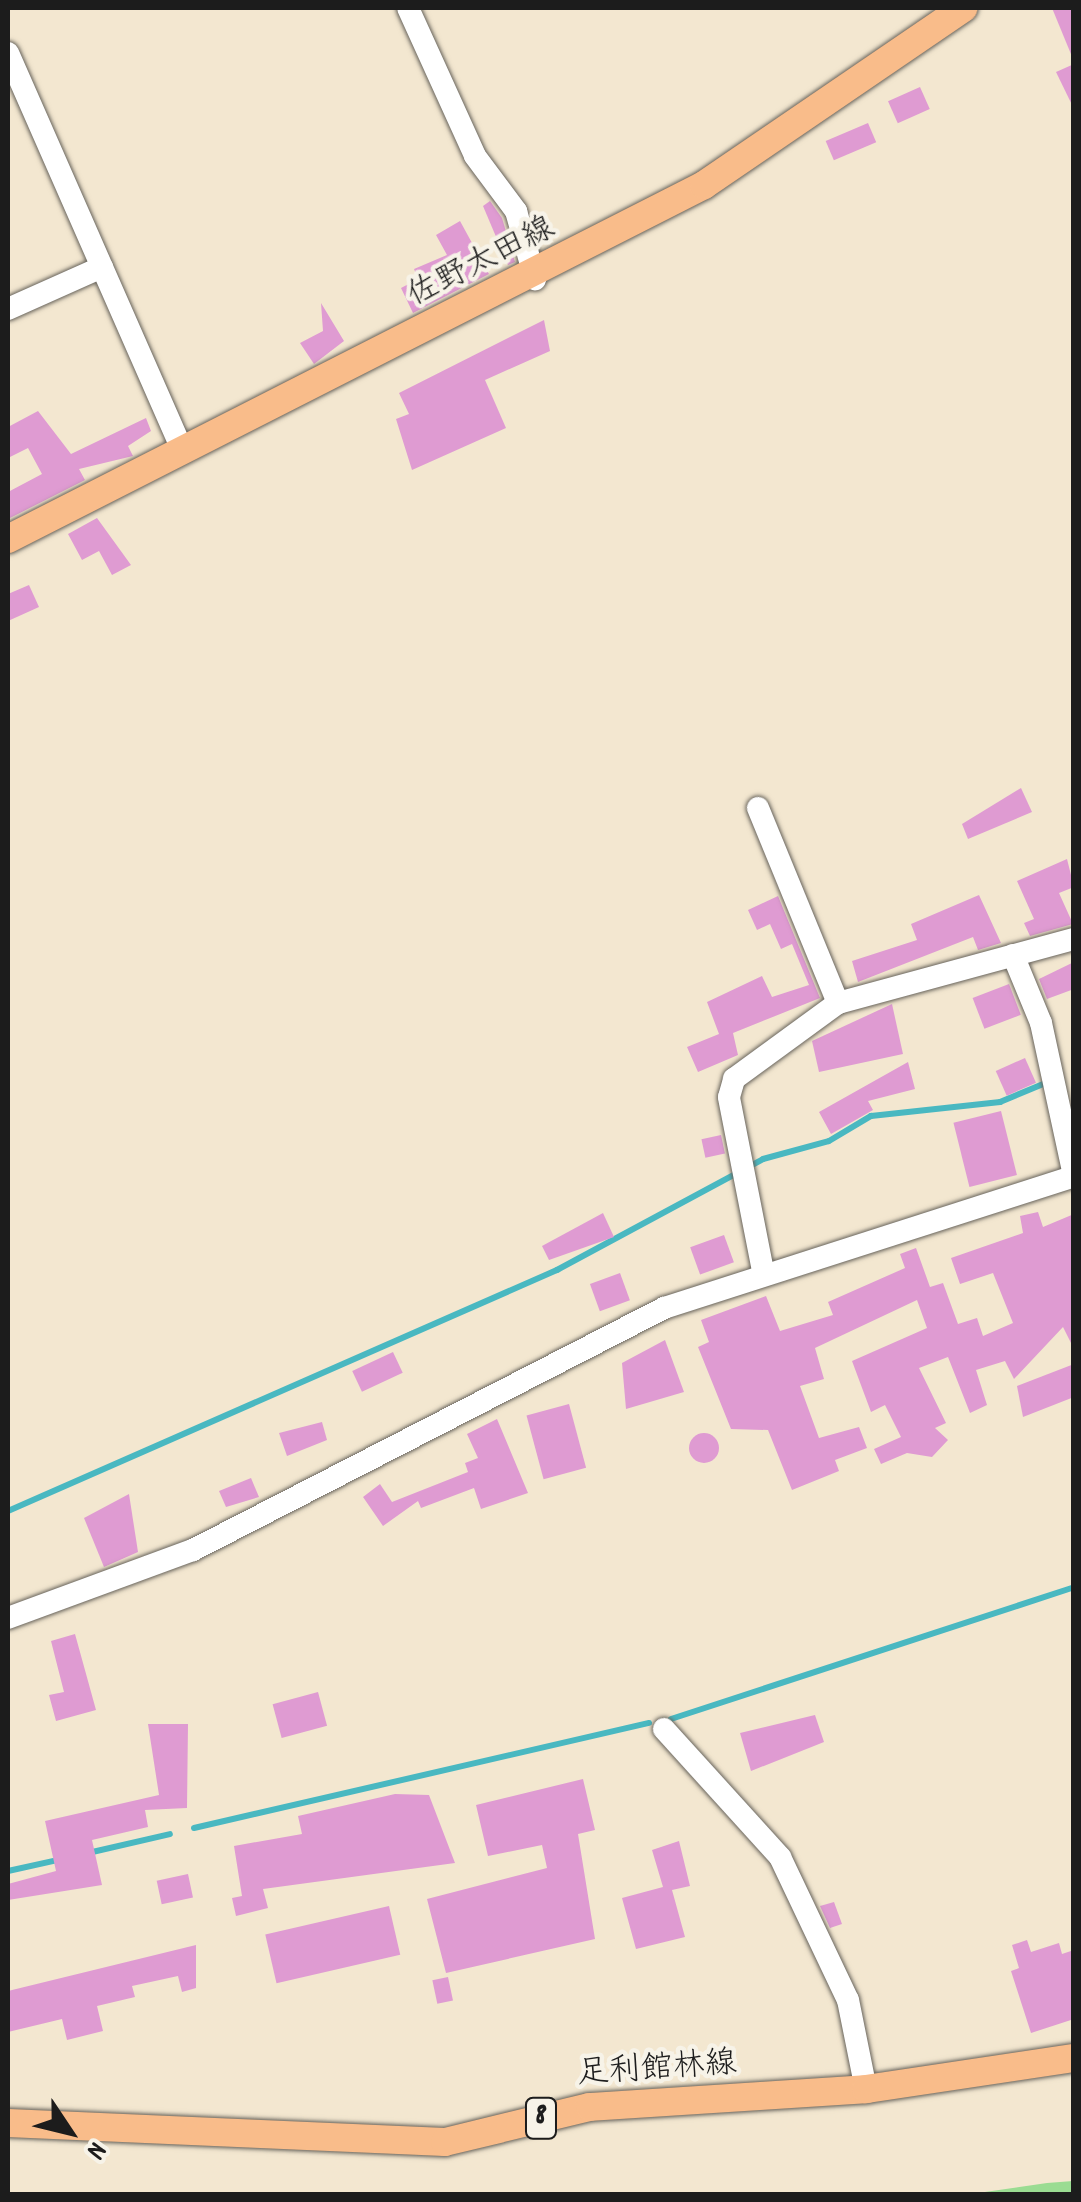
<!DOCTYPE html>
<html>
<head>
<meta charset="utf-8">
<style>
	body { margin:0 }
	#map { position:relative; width:1081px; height:2202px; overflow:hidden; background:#f3e7d0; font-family:Dekko,"Klee One",sans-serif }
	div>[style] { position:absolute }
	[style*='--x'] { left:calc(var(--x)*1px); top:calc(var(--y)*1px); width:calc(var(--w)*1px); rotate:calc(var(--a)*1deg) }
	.green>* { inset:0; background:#9adc92 }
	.stream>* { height:6px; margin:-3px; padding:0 3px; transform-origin:3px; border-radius:3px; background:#49b8c1 }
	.building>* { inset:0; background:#df9bd2; transform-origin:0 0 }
	.round { border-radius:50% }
	.roads { filter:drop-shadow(0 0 2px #67635b) drop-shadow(0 0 2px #67635b) }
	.minor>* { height:22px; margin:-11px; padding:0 11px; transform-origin:11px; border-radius:11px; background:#fff }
	.major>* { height:28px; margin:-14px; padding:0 14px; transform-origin:14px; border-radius:14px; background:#f9bc8a }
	span { translate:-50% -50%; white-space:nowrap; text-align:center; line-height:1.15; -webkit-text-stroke:9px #f7f3e8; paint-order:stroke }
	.shield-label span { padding:2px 8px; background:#f7f3e8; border:2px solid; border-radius:8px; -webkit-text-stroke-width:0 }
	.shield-label { font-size:30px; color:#1c1c1c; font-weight:700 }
	.street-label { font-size:32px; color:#1c1c1c }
	.frame { position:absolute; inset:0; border:10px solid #1c1c1c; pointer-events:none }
	.north { position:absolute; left:20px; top:2082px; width:100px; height:100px; -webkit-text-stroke:8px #f7f3e8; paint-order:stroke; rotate:125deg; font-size:28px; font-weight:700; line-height:40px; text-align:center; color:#1c1c1c }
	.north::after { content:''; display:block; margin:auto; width:35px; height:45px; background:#1c1c1c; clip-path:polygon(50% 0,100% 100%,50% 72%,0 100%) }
</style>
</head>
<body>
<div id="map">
	<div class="green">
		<i style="clip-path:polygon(1073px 2181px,1073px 2194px,971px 2194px,1047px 2183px)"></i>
	</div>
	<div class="stream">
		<i style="--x:8;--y:1511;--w:600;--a:-23.7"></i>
		<i style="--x:557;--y:1270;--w:234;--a:-28.3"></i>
		<i style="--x:763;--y:1159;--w:68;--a:-15.3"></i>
		<i style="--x:829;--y:1141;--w:49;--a:-30.8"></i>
		<i style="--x:871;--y:1116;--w:130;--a:-6.2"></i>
		<i style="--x:1000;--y:1102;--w:52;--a:-22.6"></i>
		<i style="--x:671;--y:1719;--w:424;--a:-18.1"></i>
		<i style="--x:194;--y:1828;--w:467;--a:-13"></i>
		<i style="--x:88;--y:1853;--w:84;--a:-13"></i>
		<i style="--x:8;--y:1871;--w:55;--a:-12.5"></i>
	</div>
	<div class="building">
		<i style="clip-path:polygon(1052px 8px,1074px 8px,1073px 59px)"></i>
		<i style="clip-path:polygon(1074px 64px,1074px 109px,1056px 72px)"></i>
		<i style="left:920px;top:87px;width:24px;height:35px;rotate:66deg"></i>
		<i style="left:868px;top:123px;width:21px;height:46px;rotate:67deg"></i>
		<i style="clip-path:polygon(490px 201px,502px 218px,515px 262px,508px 265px,483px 206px)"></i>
		<i style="clip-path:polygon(460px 221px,489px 274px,413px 313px,401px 288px,418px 279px,414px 269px,447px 255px,436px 235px)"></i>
		<i style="clip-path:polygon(321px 303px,344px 341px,314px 364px,300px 343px,323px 331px)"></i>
		<i style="clip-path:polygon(544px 320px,550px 351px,485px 380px,506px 428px,412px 470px,396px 419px,409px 414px,399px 393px)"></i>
		<i style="clip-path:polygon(38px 411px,71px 454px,146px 418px,151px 431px,128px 446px,133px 456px,79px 469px,85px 480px,8px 519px,8px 492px,42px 474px,28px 448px,8px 458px,8px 427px)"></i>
		<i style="clip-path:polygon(97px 518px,131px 565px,112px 575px,99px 551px,82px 560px,68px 534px)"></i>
		<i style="clip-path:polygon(29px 585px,39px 607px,8px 621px,8px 594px)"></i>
		<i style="clip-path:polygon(1021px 788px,1032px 812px,968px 839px,962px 824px)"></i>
		<i style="clip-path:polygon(1067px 859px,1074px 887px,1059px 893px,1073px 924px,1030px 936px,1024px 923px,1034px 919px,1017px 881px)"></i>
		<i style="clip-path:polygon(979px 895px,1001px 943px,978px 950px,973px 937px,858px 982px,852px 961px,917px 940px,911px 924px)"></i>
		<i style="clip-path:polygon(778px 896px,820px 998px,733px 1033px,738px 1055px,698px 1072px,687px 1047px,719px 1034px,707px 1002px,762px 976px,772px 997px,809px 985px,792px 944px,781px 949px,770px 924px,757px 930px,748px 910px)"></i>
		<i style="clip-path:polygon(1074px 962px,1074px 989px,1047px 999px,1039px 979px)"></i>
		<i style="left:1009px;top:984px;width:33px;height:39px;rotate:69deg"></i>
		<i style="clip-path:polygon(892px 1004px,903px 1054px,819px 1072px,812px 1041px)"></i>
		<i style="left:1025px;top:1058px;width:27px;height:32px;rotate:66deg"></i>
		<i style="clip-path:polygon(908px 1062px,915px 1089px,868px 1101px,873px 1110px,831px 1134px,819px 1112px)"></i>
		<i style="left:1001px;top:1111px;width:66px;height:49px;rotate:76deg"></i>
		<i style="left:721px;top:1135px;width:19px;height:20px;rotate:78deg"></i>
		<i style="clip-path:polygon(1038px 1212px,1043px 1227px,1074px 1214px,1074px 1349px,1063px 1327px,1014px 1379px,1005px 1361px,976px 1370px,987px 1405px,970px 1413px,948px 1357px,919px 1368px,946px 1423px,935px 1428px,948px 1440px,932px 1457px,907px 1453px,881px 1464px,874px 1449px,901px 1437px,885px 1405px,871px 1412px,852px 1361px,927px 1328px,917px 1300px,815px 1348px,824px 1379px,800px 1386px,819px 1438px,859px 1427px,867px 1448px,835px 1460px,839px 1471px,792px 1490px,768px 1430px,731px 1429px,698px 1347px,709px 1342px,701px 1320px,766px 1296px,780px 1331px,833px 1315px,828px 1302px,905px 1268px,900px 1254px,916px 1248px,930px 1287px,943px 1283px,958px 1324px,977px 1318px,983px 1336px,1013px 1323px,993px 1273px,960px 1284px,951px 1258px,1023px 1233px,1020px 1216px)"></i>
		<i style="clip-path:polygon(603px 1213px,614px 1237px,549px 1260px,542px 1246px)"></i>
		<i style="left:724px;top:1235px;width:29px;height:36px;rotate:70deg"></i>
		<i style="left:620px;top:1273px;width:29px;height:32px;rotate:70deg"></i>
		<i style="clip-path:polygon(665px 1340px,684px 1392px,626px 1409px,622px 1363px)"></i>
		<i style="left:393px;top:1352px;width:23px;height:45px;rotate:65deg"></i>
		<i style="clip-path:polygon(1074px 1364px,1074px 1397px,1023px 1417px,1017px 1386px)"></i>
		<i style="left:569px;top:1404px;width:66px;height:44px;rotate:75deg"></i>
		<i style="clip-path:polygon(497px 1419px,528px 1493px,481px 1509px,474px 1488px,421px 1508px,418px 1501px,383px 1526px,363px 1497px,380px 1484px,392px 1502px,468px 1472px,465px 1463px,478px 1458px,467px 1434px)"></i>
		<i style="clip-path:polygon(322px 1422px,327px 1440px,287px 1456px,279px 1433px)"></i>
		<i class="round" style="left:689px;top:1433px;width:30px;height:30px"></i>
		<i style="clip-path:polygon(251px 1478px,259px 1497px,226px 1507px,219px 1491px)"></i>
		<i style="clip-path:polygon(129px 1494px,138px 1552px,104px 1567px,84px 1518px)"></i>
		<i style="clip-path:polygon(75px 1634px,96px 1710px,56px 1721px,49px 1695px,64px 1692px,51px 1641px)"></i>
		<i style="left:318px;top:1692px;width:35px;height:47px;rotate:75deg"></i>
		<i style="clip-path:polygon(815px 1715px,824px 1742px,751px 1771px,740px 1733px)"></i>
		<i style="clip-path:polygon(148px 1724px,188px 1724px,187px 1808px,145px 1810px,148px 1827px,92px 1840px,102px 1885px,8px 1900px,8px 1884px,56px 1871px,45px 1821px,159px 1795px)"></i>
		<i style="clip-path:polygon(583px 1779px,595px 1830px,578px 1834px,595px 1939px,446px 1973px,427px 1899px,547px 1868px,542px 1845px,488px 1856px,476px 1805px)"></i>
		<i style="clip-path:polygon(395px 1794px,429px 1795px,455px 1863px,263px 1889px,268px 1908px,236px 1916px,232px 1898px,242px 1896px,234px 1846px,302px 1834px,298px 1816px)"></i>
		<i style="clip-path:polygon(679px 1841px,690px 1886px,672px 1890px,685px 1937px,636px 1949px,622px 1898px,663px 1887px,652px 1850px)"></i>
		<i style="left:188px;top:1874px;width:24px;height:32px;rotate:78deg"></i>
		<i style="clip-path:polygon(834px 1902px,842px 1924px,830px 1928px,820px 1906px)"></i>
		<i style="left:389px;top:1906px;width:50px;height:127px;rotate:77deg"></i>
		<i style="clip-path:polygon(1027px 1940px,1031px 1952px,1059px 1943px,1062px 1954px,1074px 1950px,1074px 2019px,1031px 2033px,1011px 1971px,1019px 1968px,1012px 1945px)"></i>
		<i style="clip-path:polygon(196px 1945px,196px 1988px,182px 1992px,178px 1976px,132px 1986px,135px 1997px,97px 2006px,103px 2031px,67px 2040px,62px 2019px,8px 2032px,8px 1991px)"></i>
		<i style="left:448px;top:1977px;width:24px;height:16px;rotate:78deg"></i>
	</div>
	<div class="roads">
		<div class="minor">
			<i style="--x:408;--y:8;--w:162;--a:65.6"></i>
			<i style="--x:475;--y:156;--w:69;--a:53.3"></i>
			<i style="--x:516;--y:211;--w:71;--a:74.4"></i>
			<i style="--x:8;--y:53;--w:436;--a:66.3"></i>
			<i style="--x:8;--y:309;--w:103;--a:-24.1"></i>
			<i style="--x:758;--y:808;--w:211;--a:67.7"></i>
			<i style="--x:1013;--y:955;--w:74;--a:67.6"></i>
			<i style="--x:1041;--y:1023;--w:157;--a:77.8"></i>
			<i style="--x:763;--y:1271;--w:177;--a:-101.1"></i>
			<i style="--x:729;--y:1097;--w:19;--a:-74"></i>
			<i style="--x:734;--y:1079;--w:129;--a:-36.2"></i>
			<i style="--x:838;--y:1003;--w:245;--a:-15.2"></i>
			<i style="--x:8;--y:1618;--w:197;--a:-20.2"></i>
			<i style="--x:193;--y:1550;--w:530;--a:-27.19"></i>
			<i style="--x:664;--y:1308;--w:431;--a:-17.8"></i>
			<i style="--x:664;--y:1729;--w:173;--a:47.8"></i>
			<i style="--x:780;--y:1857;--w:158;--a:64.6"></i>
			<i style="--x:848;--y:2000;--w:91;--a:78.6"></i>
		</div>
		<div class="major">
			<i style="--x:8;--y:539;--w:781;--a:-26.96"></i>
			<i style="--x:704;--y:185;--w:314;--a:-34.3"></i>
			<i style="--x:8;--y:2123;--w:437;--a:2.5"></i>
			<i style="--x:445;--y:2142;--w:149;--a:-13.6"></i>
			<i style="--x:590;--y:2107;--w:277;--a:-3.7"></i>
			<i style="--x:866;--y:2089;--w:210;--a:-8.5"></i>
		</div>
	</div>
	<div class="shield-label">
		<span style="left:541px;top:2118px">8</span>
	</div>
	<div class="street-label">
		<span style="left:482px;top:264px;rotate:-27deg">佐野太田線</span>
		<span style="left:657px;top:2071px;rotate:-4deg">足利館林線</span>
	</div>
	<div class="frame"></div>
	<div class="north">N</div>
</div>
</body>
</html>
